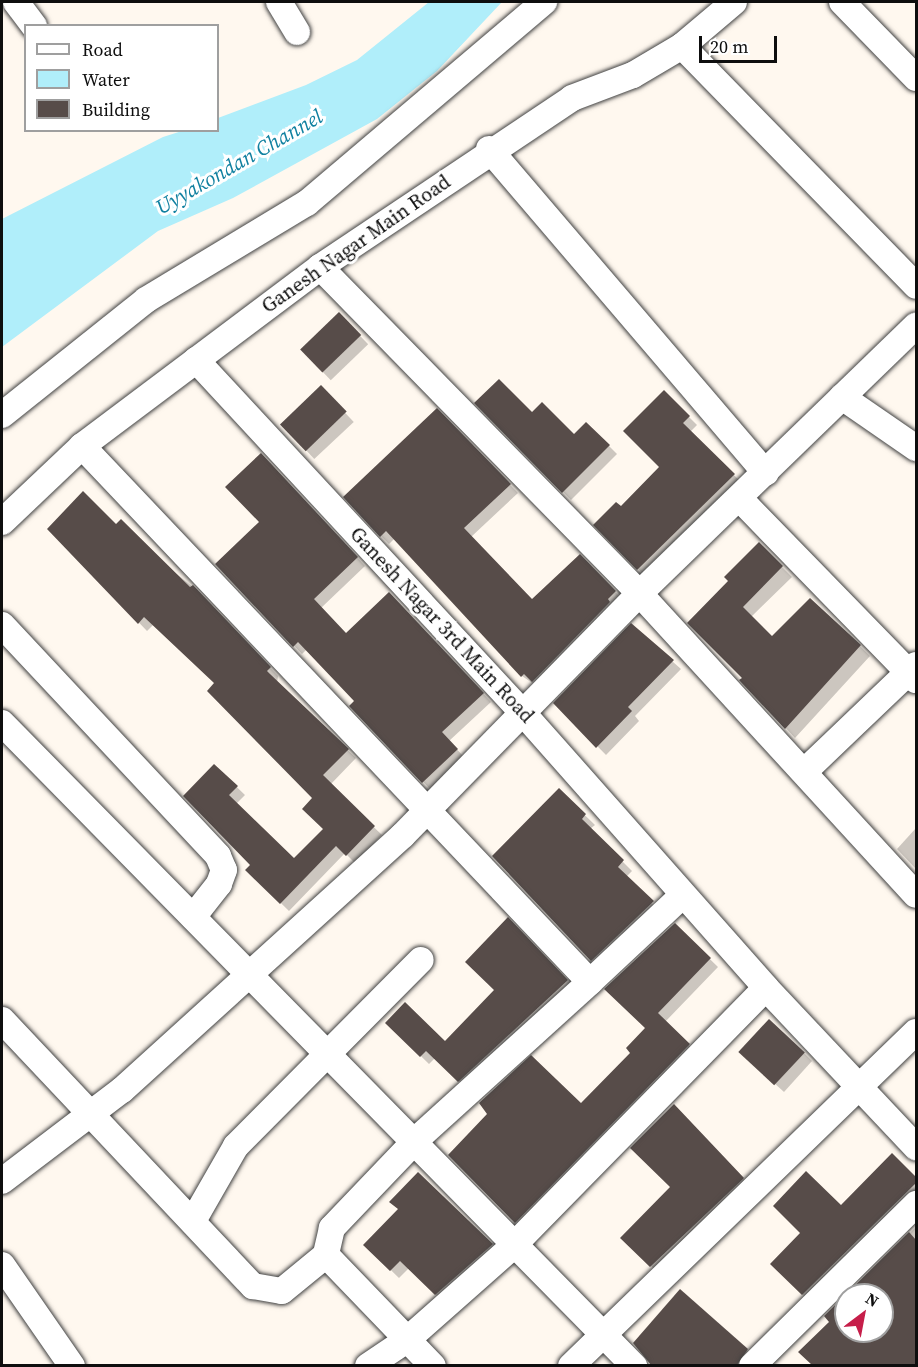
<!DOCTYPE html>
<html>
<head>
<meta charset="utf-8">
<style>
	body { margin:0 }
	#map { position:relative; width:918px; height:1367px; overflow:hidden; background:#fff8ef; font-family:"Source Serif 4",serif }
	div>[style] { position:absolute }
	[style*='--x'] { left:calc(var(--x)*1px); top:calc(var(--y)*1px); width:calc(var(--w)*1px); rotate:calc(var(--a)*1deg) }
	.water>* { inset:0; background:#b0eefa }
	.shadow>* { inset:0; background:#0003; transform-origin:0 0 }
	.building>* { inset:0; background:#574c49; transform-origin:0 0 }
	.roads { filter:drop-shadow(0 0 2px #414141) drop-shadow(0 0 2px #414141) }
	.street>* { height:26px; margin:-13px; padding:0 13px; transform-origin:13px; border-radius:13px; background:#fff }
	span { translate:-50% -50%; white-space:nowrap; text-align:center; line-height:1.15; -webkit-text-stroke:6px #fff; paint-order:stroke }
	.street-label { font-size:20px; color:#0e0e0e }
	.water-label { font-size:21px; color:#1080a0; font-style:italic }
	.frame { position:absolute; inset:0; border:3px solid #0e0e0e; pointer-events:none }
	.legend { position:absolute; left:24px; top:24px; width:195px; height:108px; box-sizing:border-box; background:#fff; border:2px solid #9f9f9f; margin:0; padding:8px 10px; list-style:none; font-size:18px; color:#0e0e0e }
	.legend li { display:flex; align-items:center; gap:12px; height:30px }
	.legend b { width:30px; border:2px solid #9f9f9f }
	.north { position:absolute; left:834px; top:1283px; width:60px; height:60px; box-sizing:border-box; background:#fff; border:2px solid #9f9f9f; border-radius:50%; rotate:32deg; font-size:16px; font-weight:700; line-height:24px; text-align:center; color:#0e0e0e }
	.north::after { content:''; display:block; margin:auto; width:21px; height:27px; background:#c61e4a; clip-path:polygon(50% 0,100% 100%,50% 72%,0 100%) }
	.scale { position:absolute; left:699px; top:36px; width:78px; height:27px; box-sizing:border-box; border:3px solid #0e0e0e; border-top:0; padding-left:8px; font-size:18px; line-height:21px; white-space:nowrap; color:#0e0e0e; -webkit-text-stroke:4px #fff; paint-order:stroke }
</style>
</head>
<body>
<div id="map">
	<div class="water">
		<i style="clip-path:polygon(429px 2px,502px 2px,437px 71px,377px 119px,233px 198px,158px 231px,2px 347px,2px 219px,163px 137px,182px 131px,218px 130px,218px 118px,306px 85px,357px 60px)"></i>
	</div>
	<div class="shadow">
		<i style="left:339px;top:314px;width:42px;height:52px;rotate:46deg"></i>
		<i style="left:321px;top:387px;width:48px;height:54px;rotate:47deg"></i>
		<i style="clip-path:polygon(664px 392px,697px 425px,690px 432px,742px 483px,646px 577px,596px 525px,621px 508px,662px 467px)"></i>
		<i style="clip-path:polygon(476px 403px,574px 436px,587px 424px,617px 454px,571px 500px)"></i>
		<i style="clip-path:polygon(437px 410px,518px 493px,471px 537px,532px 601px,580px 556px,623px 600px,541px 689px,522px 676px,395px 538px,389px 544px,381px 536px)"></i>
		<i style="clip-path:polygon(270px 463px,365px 566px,321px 608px,346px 635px,397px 602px,491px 702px,449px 741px,465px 758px,431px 790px,351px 706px,356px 701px,307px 649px,302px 654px,217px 564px,261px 522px)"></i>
		<i style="clip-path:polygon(116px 526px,193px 587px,278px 676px,277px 683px,356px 758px,330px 785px,382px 835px,355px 863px,345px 853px,289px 911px,247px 870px,252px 865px,215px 766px,245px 795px,236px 804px,294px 861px,325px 829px,314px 798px,216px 684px,153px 625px,147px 631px,49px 529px)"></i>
		<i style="clip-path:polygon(759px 544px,792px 577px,751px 617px,772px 638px,860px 646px,870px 656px,795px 738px,742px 680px,730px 581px)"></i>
		<i style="clip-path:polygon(631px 625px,681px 669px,635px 716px,639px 721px,606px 755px,555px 703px)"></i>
		<i style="clip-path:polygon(559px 790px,595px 825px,590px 829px,632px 871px,626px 877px,661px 913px,601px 969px,592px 960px)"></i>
		<i style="clip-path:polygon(916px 828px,916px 869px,897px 849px)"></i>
		<i style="clip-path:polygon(508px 919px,575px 989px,467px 1089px,435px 1058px,429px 1064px,387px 1023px,445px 1043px,496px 990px)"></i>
		<i style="clip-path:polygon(675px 925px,718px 967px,665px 1022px,697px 1053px,524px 1230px,450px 1155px,581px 1105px,632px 1053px,647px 1028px)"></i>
		<i style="clip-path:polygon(804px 1053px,812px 1061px,784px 1092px,749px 1060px)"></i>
		<i style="clip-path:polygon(674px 1106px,751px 1187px,659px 1274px,623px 1238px,672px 1187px)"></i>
		<i style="clip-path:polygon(892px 1156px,916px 1179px,916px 1200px,811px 1303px,772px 1264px,841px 1207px)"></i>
		<i style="clip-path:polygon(418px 1174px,500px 1253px,444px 1303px,409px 1268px,399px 1278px,365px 1245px,400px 1210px)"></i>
		<i style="clip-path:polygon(916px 1227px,916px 1366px,814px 1366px,800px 1352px,831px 1322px,846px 1296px,846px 1331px,882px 1331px,882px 1295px,847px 1295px)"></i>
		<i style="clip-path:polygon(635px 1343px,747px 1350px,755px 1359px,749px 1366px,654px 1366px)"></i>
	</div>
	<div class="building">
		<i style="left:339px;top:312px;width:32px;height:54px;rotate:46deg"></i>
		<i style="clip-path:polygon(499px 379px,532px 412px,542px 402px,574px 434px,586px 422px,610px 445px,562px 493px,474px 403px)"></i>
		<i style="left:321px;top:385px;width:37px;height:57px;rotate:46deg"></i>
		<i style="clip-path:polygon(664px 390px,690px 416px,683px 423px,735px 474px,637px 570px,593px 525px,616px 502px,621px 506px,659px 467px,623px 431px)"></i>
		<i style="clip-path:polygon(437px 408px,511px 484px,464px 528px,532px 599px,580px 554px,616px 591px,608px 599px,610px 602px,532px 682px,524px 674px,521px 677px,386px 531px,380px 537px,343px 497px)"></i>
		<i style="clip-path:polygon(261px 453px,358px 557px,314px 599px,346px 633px,389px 592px,484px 693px,442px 732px,458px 749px,422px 783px,349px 706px,354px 701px,298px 642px,293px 647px,215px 564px,259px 522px,225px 487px)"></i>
		<i style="clip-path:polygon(83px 491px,116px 524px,121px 519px,190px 587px,193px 585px,271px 667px,267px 671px,270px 674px,349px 749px,323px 775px,375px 826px,346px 856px,336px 846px,280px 904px,245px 870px,250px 865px,183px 796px,214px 764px,238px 786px,229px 795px,294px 858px,323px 829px,302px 809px,312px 798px,207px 691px,214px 683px,144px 617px,138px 624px,47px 529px)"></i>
		<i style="clip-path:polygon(759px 542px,783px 566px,743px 607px,772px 636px,810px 598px,861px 645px,785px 729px,739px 680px,742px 678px,687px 623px,728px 581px,724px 577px)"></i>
		<i style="clip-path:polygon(631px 623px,674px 660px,628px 707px,632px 711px,596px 748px,553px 703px)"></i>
		<i style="clip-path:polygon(559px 788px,586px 814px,582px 819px,624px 860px,618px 867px,654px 901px,591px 961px,492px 856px)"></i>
		<i style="clip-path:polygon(508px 917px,568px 980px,458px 1082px,426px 1051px,420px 1057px,385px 1023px,405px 1002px,445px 1041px,494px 990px,465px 962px)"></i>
		<i style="clip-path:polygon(675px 923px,711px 958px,658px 1013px,690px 1044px,515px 1223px,448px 1155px,487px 1114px,479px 1103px,531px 1055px,581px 1103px,630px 1053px,626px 1048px,645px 1028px,604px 989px)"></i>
		<i style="left:769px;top:1019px;width:49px;height:45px;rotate:43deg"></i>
		<i style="clip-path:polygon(674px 1104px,744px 1178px,650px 1267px,620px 1238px,670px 1187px,630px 1148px)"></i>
		<i style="clip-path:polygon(892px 1153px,916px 1177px,916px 1183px,802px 1295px,770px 1264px,800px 1233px,773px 1206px,806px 1171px,841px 1205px)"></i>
		<i style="clip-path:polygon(418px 1172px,493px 1244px,435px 1295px,400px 1261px,390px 1271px,363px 1245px,398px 1209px,389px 1202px)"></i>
		<i style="clip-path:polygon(evenodd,909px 1232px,916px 1240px,916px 1365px,812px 1365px,798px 1352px,829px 1322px,824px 1316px,909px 1232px,846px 1295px,882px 1295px,882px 1331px,846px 1331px,846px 1295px)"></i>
		<i style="clip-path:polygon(680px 1289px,748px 1349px,737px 1365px,651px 1365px,633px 1343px)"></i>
	</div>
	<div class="roads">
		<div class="street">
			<i style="--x:16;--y:2;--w:30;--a:53"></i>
			<i style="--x:279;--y:2;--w:35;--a:59"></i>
			<i style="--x:842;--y:2;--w:106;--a:45.8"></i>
			<i style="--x:682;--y:46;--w:335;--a:45.7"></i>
			<i style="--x:489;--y:149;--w:426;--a:49.5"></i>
			<i style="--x:320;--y:267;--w:458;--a:45.6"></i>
			<i style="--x:640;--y:594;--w:408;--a:47.5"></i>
			<i style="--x:196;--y:360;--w:481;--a:47.2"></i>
			<i style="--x:523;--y:713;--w:367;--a:48.5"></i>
			<i style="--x:766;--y:988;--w:219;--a:46.7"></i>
			<i style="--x:842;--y:397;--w:90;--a:34.6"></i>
			<i style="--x:2;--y:415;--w:184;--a:-38.6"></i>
			<i style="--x:146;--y:300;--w:188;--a:-31.1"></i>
			<i style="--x:307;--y:203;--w:311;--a:-40.3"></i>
			<i style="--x:82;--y:446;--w:738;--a:46.54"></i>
			<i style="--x:590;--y:982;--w:235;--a:137.8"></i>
			<i style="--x:416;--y:1140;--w:122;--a:133.7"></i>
			<i style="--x:332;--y:1228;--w:28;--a:103"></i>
			<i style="--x:326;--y:1255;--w:154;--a:46.1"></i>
			<i style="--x:739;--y:498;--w:254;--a:45.8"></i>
			<i style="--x:2;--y:522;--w:110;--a:-43.5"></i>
			<i style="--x:82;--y:446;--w:298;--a:-36.9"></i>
			<i style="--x:320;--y:267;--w:303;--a:-33.8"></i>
			<i style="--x:572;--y:98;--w:65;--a:-20.7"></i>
			<i style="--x:633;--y:75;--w:57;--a:-30.6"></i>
			<i style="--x:682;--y:46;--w:68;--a:-40.2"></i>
			<i style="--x:2;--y:625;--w:316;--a:46.9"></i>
			<i style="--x:218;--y:856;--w:15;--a:67"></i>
			<i style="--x:224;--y:870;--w:15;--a:110"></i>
			<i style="--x:219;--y:884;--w:42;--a:128.2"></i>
			<i style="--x:2;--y:723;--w:902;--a:45.49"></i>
			<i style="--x:806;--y:770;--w:152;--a:-43.7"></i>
			<i style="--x:590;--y:982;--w:127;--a:-43.1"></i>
			<i style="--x:2;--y:1020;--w:366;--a:46.7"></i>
			<i style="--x:253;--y:1286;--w:29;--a:10"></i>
			<i style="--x:282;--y:1291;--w:57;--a:-39.3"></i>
			<i style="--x:2;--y:1181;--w:151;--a:-37.2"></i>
			<i style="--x:122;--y:1090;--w:379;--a:-42.2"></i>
			<i style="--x:403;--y:835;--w:343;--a:-45.6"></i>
			<i style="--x:643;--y:590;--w:380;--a:-44.1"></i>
			<i style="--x:193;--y:1221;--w:86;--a:-60.2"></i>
			<i style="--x:236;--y:1146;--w:262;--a:-45.2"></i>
			<i style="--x:2;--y:1265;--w:123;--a:55.3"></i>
			<i style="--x:368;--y:1366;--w:48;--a:-34"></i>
			<i style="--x:408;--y:1339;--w:140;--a:-41.5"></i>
			<i style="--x:513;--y:1246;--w:361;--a:-45.6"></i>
			<i style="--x:571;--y:1366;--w:480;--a:-44.1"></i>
			<i style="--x:752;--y:1366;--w:231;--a:-44.6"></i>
		</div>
	</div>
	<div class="street-label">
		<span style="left:356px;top:244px;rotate:-35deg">Ganesh Nagar Main Road</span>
		<span style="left:442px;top:625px;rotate:47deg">Ganesh Nagar 3rd Main Road</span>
	</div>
	<div class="water-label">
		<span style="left:239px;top:162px;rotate:-30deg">Uyyakondan Channel</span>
	</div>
	<div class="frame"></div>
	<ul class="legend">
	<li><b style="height:8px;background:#fff"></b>Road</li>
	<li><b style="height:16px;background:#b0eefa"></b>Water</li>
	<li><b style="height:16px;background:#574c49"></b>Building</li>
	</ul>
	<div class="north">N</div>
	<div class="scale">20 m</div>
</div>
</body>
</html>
